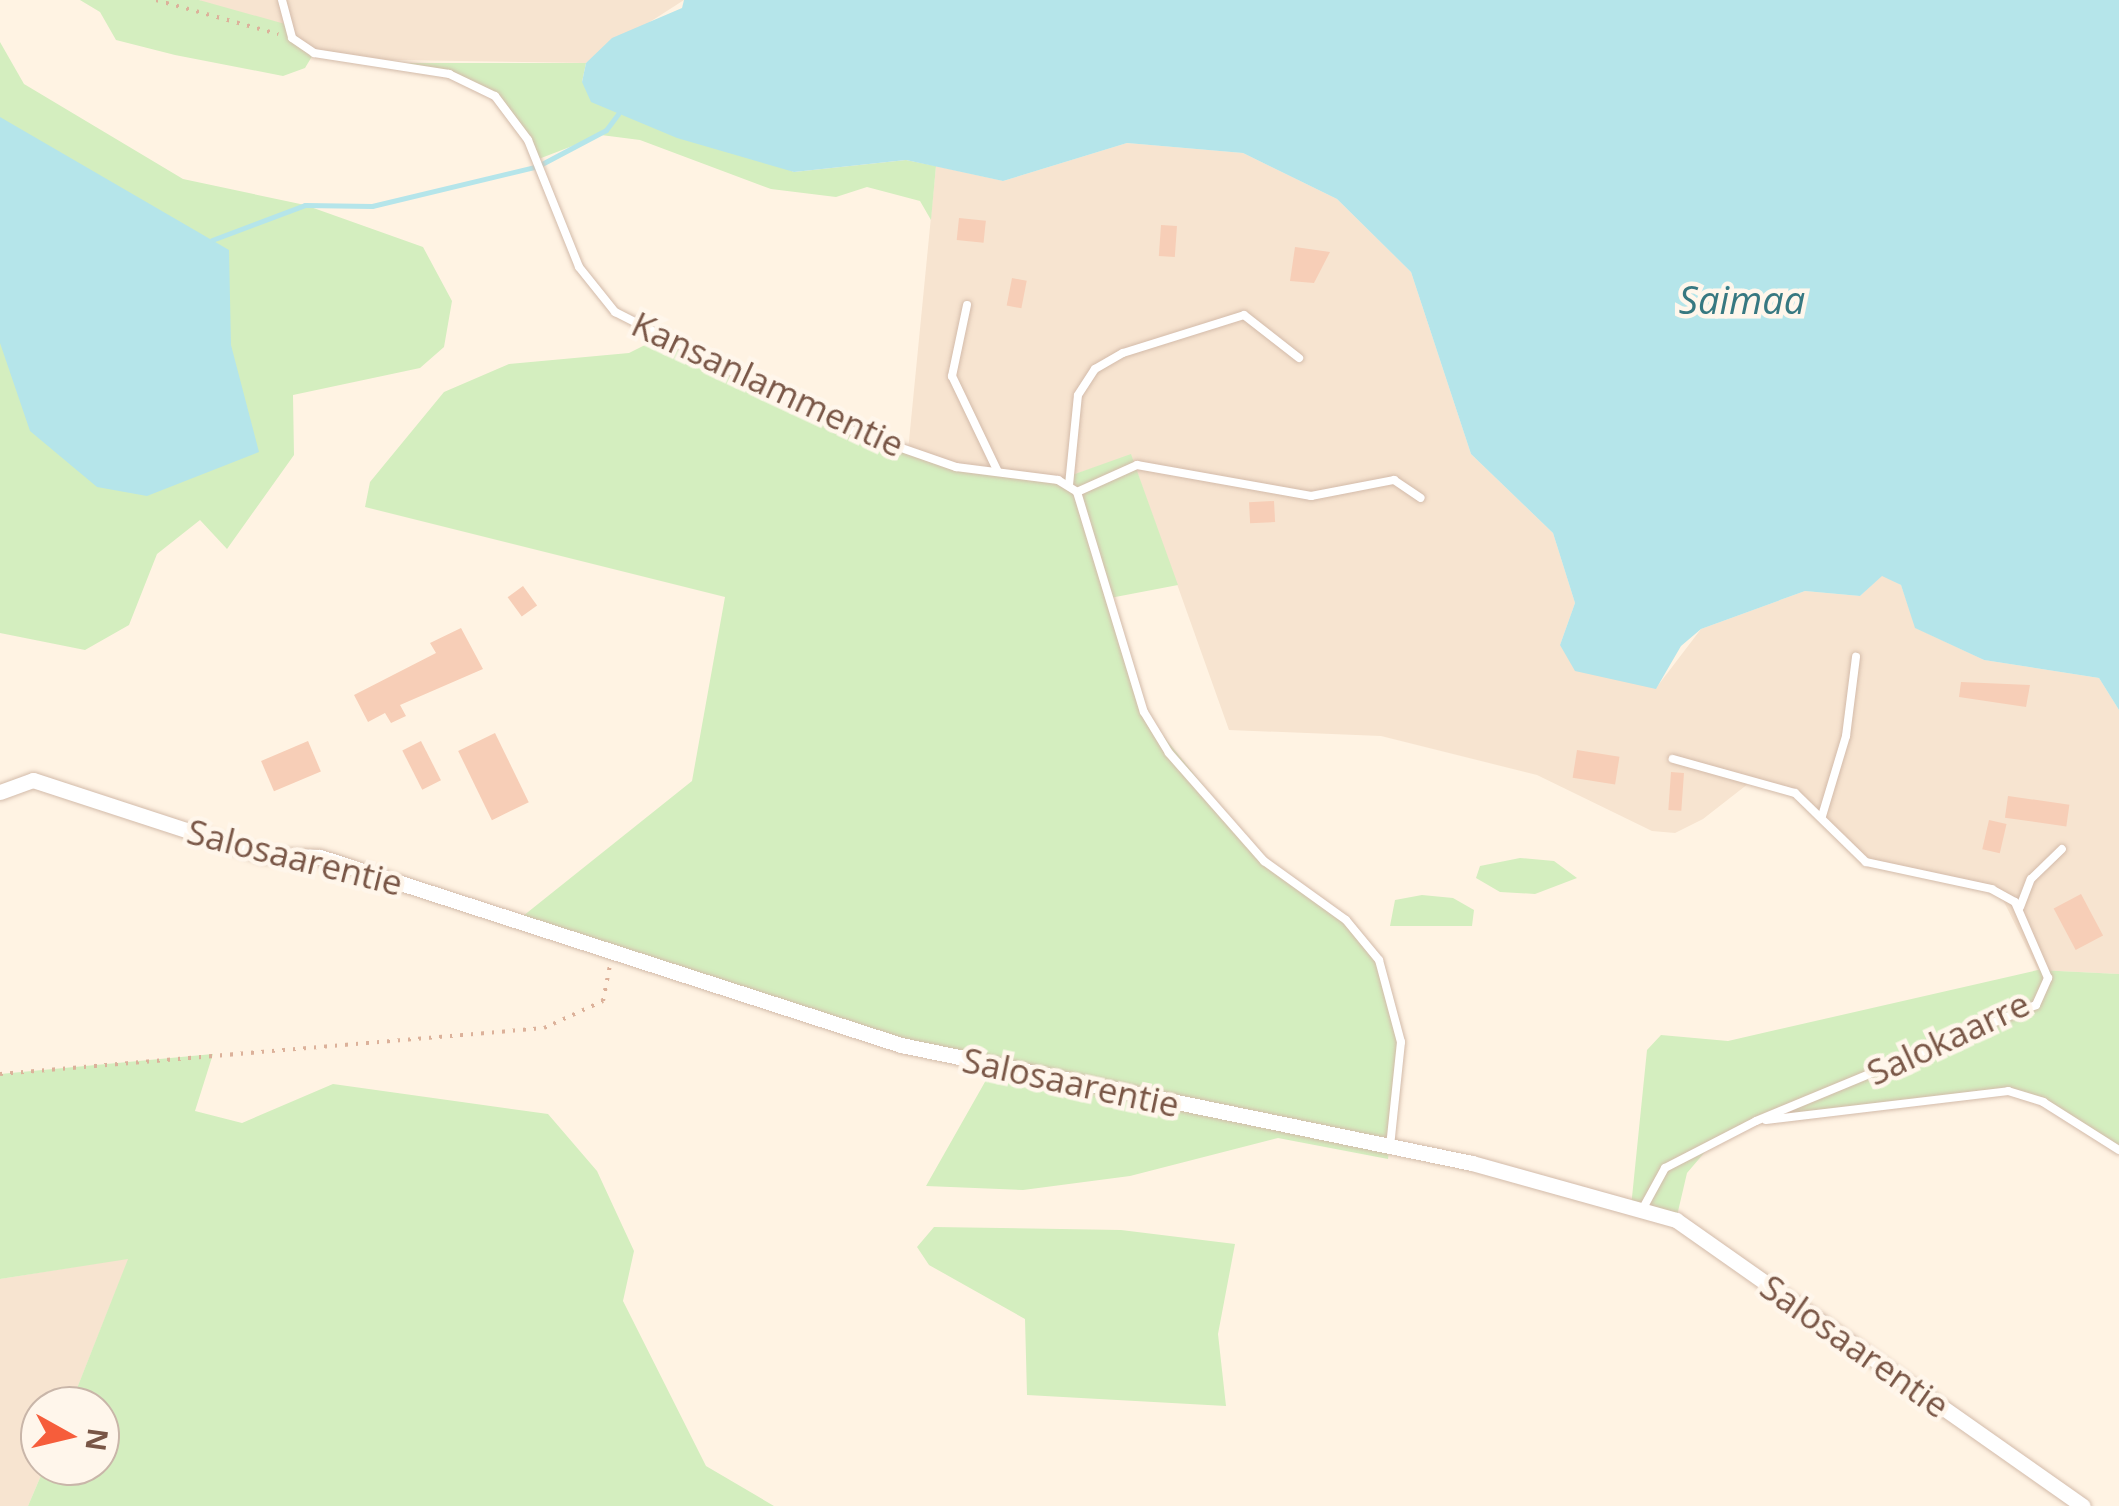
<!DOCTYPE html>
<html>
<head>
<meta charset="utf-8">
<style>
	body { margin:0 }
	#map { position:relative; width:2119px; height:1506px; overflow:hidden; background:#fff3e3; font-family:"Open Sans",sans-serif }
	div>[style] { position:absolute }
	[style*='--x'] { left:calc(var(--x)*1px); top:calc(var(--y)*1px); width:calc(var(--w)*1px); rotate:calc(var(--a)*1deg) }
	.residential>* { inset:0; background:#f7e4d0 }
	.green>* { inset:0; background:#d4eebf }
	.water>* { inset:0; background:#b5e5ea }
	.stream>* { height:5px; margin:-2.5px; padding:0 2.5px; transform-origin:2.5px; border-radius:2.5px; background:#b5e5ea }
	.building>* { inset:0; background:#f7ceb7; transform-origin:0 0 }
	.path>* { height:4px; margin-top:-2px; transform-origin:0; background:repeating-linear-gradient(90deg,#dcb19a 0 2.5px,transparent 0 10.5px) }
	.roads { filter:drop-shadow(0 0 2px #d3bbaa) drop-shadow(0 0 2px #d3bbaa) }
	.service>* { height:8px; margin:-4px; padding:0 4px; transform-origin:4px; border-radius:4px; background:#fff }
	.minor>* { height:15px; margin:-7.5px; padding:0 7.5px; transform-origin:7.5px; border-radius:7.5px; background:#fff }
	span { translate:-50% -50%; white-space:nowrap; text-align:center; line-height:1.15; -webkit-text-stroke:9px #fff6eb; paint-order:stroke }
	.street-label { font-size:35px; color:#795646 }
	.water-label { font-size:38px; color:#377881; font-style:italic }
	.north { position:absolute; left:20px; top:1386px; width:100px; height:100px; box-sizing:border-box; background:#fff6eb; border:2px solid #c9b6a9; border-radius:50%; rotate:98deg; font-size:28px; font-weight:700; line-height:40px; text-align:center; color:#795646 }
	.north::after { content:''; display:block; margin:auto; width:35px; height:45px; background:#f65d3b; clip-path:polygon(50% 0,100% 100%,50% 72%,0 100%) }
</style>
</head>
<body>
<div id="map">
	<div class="residential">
		<i style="clip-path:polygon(199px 0,684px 0,586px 63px,331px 59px)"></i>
		<i style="clip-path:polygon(1127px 143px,1243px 153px,1337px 199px,1411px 272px,1471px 454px,1553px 533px,1575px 603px,1560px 645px,1656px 688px,1701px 629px,1805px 591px,1860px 596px,1882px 575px,1901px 585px,1916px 628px,1984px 660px,2099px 678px,2119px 710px,2119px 974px,2038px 970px,1999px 892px,1866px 862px,1795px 793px,1753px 780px,1703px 819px,1675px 833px,1652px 831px,1537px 775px,1381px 736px,1229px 730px,1131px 455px,1058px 480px,956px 467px,908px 451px,936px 166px,1003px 181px)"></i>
		<i style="clip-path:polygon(129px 1258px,70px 1406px,40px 1406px,45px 1466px,28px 1506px,0 1506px,0 1279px)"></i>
	</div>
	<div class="green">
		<i style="clip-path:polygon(80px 0,199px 0,285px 24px,314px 53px,305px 68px,283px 76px,175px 55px,116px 40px,100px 12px)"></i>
		<i style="clip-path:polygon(0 42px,24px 84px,183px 179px,305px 205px,423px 247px,452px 301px,444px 347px,420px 368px,293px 395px,294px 455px,227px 549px,200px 520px,157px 554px,129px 625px,85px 650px,0 633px)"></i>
		<i style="clip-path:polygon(361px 63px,586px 63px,582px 82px,794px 172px,906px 160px,936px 166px,931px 220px,920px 201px,867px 187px,836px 197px,771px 189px,640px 140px,601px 135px,536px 160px,495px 96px,470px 80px)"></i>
		<i style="clip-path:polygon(663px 336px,844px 428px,956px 467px,1058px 480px,1131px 454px,1178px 585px,1110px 598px,1144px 712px,1264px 861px,1346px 920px,1379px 960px,1401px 1042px,1388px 1159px,1278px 1138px,1130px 1176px,1023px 1190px,926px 1186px,994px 1066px,901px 1045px,518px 920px,692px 781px,725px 597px,365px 507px,370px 482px,444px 392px,509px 364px,629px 353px)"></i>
		<i style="clip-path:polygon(1520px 858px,1554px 861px,1577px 878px,1535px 894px,1500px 892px,1476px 878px,1480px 866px)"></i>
		<i style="clip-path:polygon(1422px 895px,1453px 898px,1474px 910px,1472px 926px,1390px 926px,1395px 900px)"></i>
		<i style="clip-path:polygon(2038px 970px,2119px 974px,2119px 1150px,2042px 1102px,1985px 1090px,1756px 1121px,1716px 1139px,1687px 1173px,1676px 1220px,1631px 1207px,1647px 1050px,1661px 1035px,1728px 1041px)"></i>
		<i style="clip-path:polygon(213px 1054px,195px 1111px,242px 1123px,333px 1084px,548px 1114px,597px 1171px,634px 1251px,623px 1301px,706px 1466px,774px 1506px,28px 1506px,45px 1466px,100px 1466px,100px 1406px,70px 1406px,128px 1259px,0 1279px,0 1074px)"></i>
		<i style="clip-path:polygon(934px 1227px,1121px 1230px,1235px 1244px,1218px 1334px,1226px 1406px,1027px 1395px,1025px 1319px,929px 1265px,917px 1247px)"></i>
	</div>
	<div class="water">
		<i style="clip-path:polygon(684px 0,2119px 0,2119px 710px,2099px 678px,1984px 660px,1915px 628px,1901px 585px,1882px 576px,1860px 596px,1805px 591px,1701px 629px,1681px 646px,1656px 689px,1575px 671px,1560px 645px,1575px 603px,1553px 533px,1471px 454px,1411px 272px,1337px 199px,1243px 153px,1127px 143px,1003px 181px,906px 160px,794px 172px,677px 138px,591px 102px,582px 82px,586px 63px,612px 38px,682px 8px)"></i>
		<i style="clip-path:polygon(0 117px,229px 250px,231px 345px,259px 452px,147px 496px,97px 487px,30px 431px,0 343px)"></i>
	</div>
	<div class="stream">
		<i style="--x:212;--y:240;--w:99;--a:-20.6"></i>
		<i style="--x:305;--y:205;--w:67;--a:0.9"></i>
		<i style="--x:372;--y:206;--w:171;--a:-13.5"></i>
		<i style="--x:538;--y:166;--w:77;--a:-27.9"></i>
		<i style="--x:606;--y:130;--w:20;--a:-53"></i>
	</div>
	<div class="building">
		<i style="left:959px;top:218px;width:27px;height:22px;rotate:6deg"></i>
		<i style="left:1161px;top:225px;width:16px;height:31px;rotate:4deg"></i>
		<i style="clip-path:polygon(1295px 247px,1330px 252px,1314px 283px,1290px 281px)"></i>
		<i style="left:1012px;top:278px;width:15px;height:28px;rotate:11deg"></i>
		<i style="left:1274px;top:501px;width:21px;height:25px;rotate:87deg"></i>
		<i style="left:523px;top:586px;width:24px;height:19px;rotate:54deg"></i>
		<i style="clip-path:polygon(461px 628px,483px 669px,400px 705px,406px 716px,391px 723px,385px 713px,368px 722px,354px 695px,436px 653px,430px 643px)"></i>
		<i style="clip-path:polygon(1961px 682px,2030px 685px,2026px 707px,1959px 697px)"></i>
		<i style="left:495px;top:733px;width:77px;height:41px;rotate:64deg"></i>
		<i style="left:308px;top:741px;width:33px;height:51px;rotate:67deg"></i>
		<i style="left:421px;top:741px;width:44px;height:21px;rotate:63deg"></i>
		<i style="left:1577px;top:750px;width:43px;height:28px;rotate:9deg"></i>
		<i style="left:1671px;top:772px;width:13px;height:38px;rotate:4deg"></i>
		<i style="left:2008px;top:796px;width:62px;height:22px;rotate:8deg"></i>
		<i style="left:1989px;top:820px;width:18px;height:30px;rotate:13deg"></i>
		<i style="left:2081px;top:894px;width:47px;height:31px;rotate:62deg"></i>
	</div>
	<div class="path">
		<i style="--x:156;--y:0;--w:127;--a:15.6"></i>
		<i style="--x:0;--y:1074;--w:546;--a:-4.83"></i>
		<i style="--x:544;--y:1028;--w:65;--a:-24.6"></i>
		<i style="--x:603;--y:1001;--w:36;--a:-79"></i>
	</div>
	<div class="roads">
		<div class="service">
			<i style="--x:282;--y:0;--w:39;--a:75"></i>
			<i style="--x:292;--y:38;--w:27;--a:34"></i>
			<i style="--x:314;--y:53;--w:137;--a:8.8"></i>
			<i style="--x:449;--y:74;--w:51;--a:25.6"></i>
			<i style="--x:495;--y:96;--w:55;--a:53.1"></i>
			<i style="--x:528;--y:140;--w:137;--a:68.1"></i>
			<i style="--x:579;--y:267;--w:58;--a:51.3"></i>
			<i style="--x:615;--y:312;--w:257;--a:26.9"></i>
			<i style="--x:844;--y:428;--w:119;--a:19.2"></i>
			<i style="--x:956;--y:467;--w:103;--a:7.3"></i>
			<i style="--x:1058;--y:480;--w:22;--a:32"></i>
			<i style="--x:1077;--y:492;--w:230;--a:73.1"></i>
			<i style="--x:1144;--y:712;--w:48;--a:58.6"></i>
			<i style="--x:1169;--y:753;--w:144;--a:48.7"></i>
			<i style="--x:1264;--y:861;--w:101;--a:35.7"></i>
			<i style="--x:1346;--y:920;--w:52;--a:50.5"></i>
			<i style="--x:1379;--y:960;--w:85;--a:75"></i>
			<i style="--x:1401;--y:1042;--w:105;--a:96"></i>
			<i style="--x:967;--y:305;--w:73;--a:101.9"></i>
			<i style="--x:952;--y:376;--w:106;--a:64.4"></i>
			<i style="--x:1069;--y:485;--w:90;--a:-84.3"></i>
			<i style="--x:1078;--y:395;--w:31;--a:-57"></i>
			<i style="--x:1095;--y:369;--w:32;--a:-30"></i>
			<i style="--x:1123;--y:353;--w:127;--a:-17.4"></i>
			<i style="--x:1244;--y:315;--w:70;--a:38"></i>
			<i style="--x:1077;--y:492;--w:66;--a:-24.2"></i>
			<i style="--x:1137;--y:465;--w:177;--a:10.1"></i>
			<i style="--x:1311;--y:496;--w:85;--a:-10.9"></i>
			<i style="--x:1394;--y:480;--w:32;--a:34"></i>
			<i style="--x:1822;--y:816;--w:84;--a:-73.3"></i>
			<i style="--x:1846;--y:736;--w:80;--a:-82.8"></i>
			<i style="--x:2020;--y:907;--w:30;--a:-69"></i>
			<i style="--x:2031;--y:879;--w:43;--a:-44.1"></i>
			<i style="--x:1766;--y:1120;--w:244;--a:-6.8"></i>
			<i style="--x:2008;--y:1091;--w:37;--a:17"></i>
			<i style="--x:2043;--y:1102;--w:90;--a:32.3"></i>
			<i style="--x:1642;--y:1210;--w:48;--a:-61.3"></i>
			<i style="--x:1665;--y:1168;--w:102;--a:-27.3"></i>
			<i style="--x:1756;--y:1121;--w:303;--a:-22.5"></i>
			<i style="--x:2036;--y:1005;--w:30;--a:-66"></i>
			<i style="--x:2048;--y:978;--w:83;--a:-113.5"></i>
			<i style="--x:2015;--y:902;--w:26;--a:-151"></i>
			<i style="--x:1992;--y:889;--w:129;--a:-167.9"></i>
			<i style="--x:1866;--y:862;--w:99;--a:-135.8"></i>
			<i style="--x:1795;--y:793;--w:127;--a:-164.4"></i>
		</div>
		<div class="minor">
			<i style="--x:0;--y:792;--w:35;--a:-20"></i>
			<i style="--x:33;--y:780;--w:241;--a:18.1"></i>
			<i style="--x:262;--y:855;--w:58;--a:2"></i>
			<i style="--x:320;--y:857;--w:611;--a:17.93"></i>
			<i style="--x:901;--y:1045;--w:583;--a:11.68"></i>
			<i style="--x:1472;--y:1163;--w:212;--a:15.6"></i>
			<i style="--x:1676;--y:1220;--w:497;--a:35.1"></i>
		</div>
	</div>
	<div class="street-label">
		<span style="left:768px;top:384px;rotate:25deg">Kansanlammentie</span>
		<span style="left:295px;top:857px;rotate:14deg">Salosaarentie</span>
		<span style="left:1948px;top:1038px;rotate:-25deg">Salokaarre</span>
		<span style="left:1071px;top:1082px;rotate:12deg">Salosaarentie</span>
		<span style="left:1855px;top:1346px;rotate:35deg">Salosaarentie</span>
	</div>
	<div class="water-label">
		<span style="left:1742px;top:300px">Saimaa</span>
	</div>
	<div class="north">N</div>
</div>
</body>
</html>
